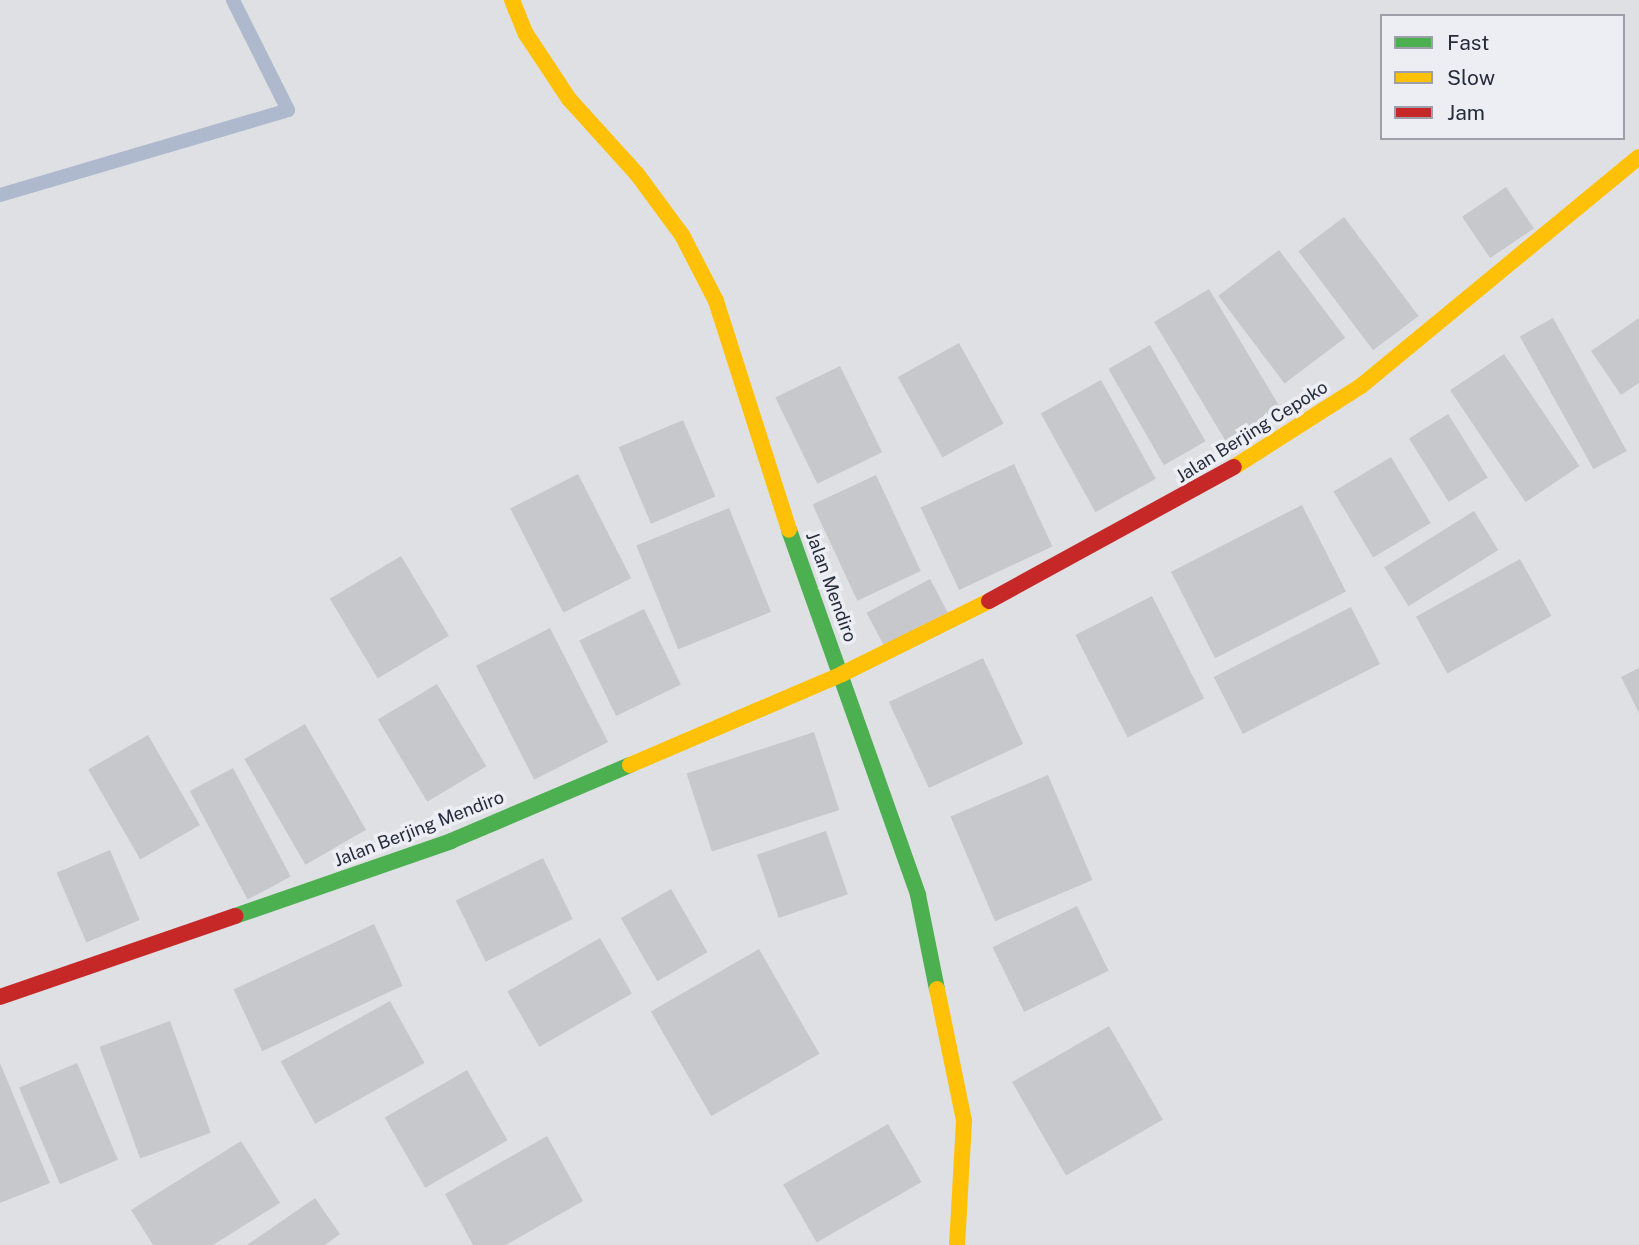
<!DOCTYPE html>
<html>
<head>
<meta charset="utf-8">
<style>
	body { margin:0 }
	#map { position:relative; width:1639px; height:1245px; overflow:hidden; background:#dfe0e4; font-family:"Public Sans",sans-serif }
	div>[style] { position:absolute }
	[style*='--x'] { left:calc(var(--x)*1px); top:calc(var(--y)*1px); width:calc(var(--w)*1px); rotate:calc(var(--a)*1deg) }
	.stream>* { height:14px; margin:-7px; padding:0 7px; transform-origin:7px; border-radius:7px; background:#aeb9ce }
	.building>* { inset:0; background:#c7c8cc; transform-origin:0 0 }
	.fast>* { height:16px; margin:-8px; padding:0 8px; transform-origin:8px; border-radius:8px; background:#4caf50 }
	.slow>* { height:16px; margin:-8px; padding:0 8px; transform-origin:8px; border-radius:8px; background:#ffc107 }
	.jam>* { height:16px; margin:-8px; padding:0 8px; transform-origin:8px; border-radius:8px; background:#c62828 }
	span { translate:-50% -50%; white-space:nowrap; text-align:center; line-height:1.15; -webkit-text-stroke:7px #eceef4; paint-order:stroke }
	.street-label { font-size:18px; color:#272c3b }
	.legend { position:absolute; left:1380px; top:14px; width:245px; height:126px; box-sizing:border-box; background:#eceef4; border:2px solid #9da0aa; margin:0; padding:9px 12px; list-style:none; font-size:21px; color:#272c3b }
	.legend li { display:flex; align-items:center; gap:14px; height:35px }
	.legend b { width:35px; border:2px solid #9da0aa }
</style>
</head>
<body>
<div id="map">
	<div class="stream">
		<i style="--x:0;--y:195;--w:300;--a:-16.4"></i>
		<i style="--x:288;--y:110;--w:123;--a:-116.6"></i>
	</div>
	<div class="building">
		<i style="left:1506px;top:187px;width:50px;height:53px;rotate:56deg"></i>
		<i style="left:1344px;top:217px;width:124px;height:57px;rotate:53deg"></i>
		<i style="left:1279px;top:250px;width:110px;height:76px;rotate:53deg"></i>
		<i style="left:1209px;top:289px;width:142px;height:64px;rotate:59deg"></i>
		<i style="left:1553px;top:318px;width:152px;height:38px;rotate:61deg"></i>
		<i style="clip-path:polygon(1639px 318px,1639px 383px,1621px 395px,1591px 351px)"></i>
		<i style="left:959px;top:343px;width:92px;height:70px;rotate:61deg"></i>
		<i style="left:1150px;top:345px;width:111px;height:48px;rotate:60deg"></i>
		<i style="left:1504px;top:354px;width:135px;height:65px;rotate:56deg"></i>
		<i style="left:840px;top:366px;width:96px;height:72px;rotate:64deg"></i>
		<i style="left:1101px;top:380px;width:113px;height:69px;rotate:61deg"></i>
		<i style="left:1448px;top:414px;width:75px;height:46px;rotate:58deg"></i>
		<i style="left:683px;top:420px;width:83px;height:70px;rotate:67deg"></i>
		<i style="left:1391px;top:457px;width:77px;height:67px;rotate:59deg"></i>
		<i style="left:1014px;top:464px;width:91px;height:103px;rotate:65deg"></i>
		<i style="left:578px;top:474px;width:117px;height:76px;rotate:63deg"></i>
		<i style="left:876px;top:475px;width:106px;height:70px;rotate:65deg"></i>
		<i style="left:1302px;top:505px;width:97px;height:147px;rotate:63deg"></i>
		<i style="left:729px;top:508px;width:112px;height:100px;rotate:68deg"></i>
		<i style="left:1474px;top:511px;width:46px;height:106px;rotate:58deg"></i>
		<i style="left:401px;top:556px;width:93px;height:83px;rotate:59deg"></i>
		<i style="left:1520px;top:559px;width:65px;height:119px;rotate:61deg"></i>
		<i style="left:930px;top:579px;width:38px;height:72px;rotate:62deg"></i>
		<i style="left:1152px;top:596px;width:115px;height:86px;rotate:63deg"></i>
		<i style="left:1351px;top:607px;width:64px;height:154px;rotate:63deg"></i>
		<i style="left:644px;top:609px;width:84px;height:72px;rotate:64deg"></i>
		<i style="left:550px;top:628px;width:128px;height:83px;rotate:63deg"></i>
		<i style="left:983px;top:658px;width:95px;height:104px;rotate:65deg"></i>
		<i style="clip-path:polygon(1639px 668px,1639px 713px,1621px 677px)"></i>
		<i style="left:437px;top:684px;width:96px;height:69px;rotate:59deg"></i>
		<i style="left:305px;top:724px;width:122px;height:70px;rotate:60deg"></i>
		<i style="left:814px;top:732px;width:82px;height:134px;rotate:72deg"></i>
		<i style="left:148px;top:735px;width:104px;height:69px;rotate:60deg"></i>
		<i style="left:233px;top:768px;width:123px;height:49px;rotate:62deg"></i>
		<i style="left:1048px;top:775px;width:114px;height:106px;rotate:67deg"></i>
		<i style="left:826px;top:831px;width:67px;height:73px;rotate:71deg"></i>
		<i style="left:110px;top:850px;width:76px;height:58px;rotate:67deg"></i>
		<i style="left:543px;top:858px;width:68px;height:97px;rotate:64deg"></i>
		<i style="left:671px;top:889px;width:73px;height:58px;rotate:60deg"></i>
		<i style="left:1077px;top:906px;width:72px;height:94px;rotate:64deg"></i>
		<i style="left:374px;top:924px;width:68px;height:155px;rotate:65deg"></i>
		<i style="left:600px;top:938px;width:64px;height:107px;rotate:60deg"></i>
		<i style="left:759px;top:949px;width:121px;height:125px;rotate:60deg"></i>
		<i style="left:390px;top:1001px;width:71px;height:125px;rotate:61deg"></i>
		<i style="left:170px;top:1021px;width:119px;height:75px;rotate:70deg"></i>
		<i style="left:1109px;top:1026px;width:108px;height:112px;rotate:60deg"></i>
		<i style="clip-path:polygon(0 1063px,50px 1183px,0 1203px)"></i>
		<i style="left:77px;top:1063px;width:105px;height:63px;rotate:67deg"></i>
		<i style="left:467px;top:1070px;width:81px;height:95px;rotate:60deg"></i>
		<i style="left:888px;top:1124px;width:67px;height:121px;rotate:60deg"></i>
		<i style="clip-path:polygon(547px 1136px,583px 1201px,506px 1245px,473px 1245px,445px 1194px)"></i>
		<i style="clip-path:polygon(241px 1141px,280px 1203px,213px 1245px,153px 1245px,131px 1210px)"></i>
		<i style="clip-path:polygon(315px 1198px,340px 1234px,325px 1245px,247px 1245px)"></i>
	</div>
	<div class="fast">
		<i style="--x:789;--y:530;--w:387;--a:70.5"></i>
		<i style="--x:918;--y:895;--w:96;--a:78.6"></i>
		<i style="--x:235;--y:916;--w:229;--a:-19.1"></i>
		<i style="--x:451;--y:841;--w:194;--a:-23"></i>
	</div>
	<div class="slow">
		<i style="--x:512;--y:0;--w:37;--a:68"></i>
		<i style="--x:526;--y:34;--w:78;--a:56.5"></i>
		<i style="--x:569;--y:99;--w:101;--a:47.8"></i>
		<i style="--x:637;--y:174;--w:76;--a:53.6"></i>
		<i style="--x:682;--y:235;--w:74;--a:62.7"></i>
		<i style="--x:716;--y:301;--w:240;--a:72.3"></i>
		<i style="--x:1234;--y:467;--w:151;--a:-32.5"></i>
		<i style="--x:1361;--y:386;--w:360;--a:-39.5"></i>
		<i style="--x:630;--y:765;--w:231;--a:-23.2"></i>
		<i style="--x:842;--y:674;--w:164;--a:-26.4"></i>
		<i style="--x:937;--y:989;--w:135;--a:78.4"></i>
		<i style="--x:964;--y:1121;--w:124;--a:93.2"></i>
	</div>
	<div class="jam">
		<i style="--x:989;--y:601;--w:279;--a:-28.7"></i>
		<i style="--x:0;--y:997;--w:249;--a:-19"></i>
	</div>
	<div class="street-label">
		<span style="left:1252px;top:432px;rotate:-32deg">Jalan Berjing Cepoko</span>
		<span style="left:831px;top:587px;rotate:70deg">Jalan Mendiro</span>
		<span style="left:419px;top:829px;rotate:-21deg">Jalan Berjing Mendiro</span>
	</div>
	<ul class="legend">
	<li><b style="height:9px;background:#4caf50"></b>Fast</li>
	<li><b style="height:9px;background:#ffc107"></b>Slow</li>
	<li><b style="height:9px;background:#c62828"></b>Jam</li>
	</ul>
</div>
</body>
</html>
